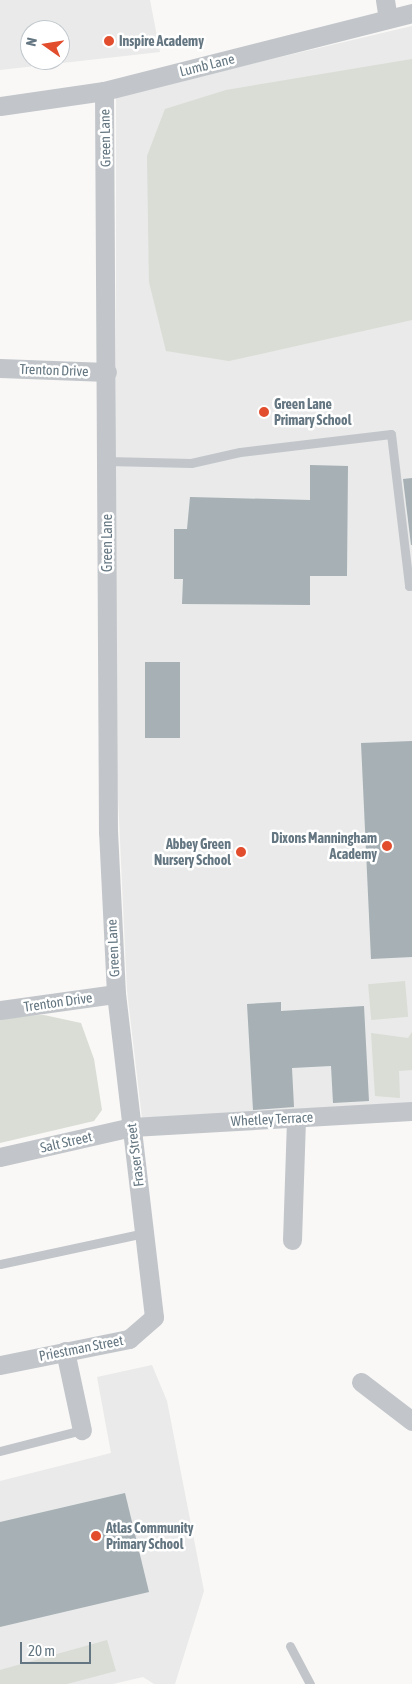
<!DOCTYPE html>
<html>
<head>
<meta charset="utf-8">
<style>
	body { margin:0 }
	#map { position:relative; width:412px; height:1684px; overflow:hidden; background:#f9f8f6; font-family:"Asap Condensed",sans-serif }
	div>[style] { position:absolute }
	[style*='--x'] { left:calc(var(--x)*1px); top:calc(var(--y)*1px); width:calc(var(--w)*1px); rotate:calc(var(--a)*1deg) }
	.built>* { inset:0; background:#e9eae9 }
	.green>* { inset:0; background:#d9ddd5; transform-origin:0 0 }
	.building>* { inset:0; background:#a6b0b5; transform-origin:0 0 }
	.service>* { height:9px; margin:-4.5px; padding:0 4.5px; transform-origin:4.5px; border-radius:4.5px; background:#c2c6ca }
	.minor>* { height:19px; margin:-9.5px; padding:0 9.5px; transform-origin:9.5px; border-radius:9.5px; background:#c2c6ca }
	.dots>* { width:14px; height:14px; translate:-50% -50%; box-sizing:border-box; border:2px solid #fff; border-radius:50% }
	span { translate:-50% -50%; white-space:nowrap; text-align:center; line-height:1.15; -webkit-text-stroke:5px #fff; paint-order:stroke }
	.poi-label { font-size:14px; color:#647681; font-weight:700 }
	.left { translate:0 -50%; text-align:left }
	.right { translate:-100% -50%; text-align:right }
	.street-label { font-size:14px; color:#647681 }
	.north { position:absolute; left:20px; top:20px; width:50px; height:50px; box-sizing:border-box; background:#fff; border:1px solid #c1c8cd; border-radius:50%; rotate:283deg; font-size:14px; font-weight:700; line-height:20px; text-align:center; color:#647681 }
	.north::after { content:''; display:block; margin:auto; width:18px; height:22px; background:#e14d2d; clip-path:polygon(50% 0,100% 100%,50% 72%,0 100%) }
	.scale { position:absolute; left:20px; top:1642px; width:71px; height:22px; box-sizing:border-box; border:2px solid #647681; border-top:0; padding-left:6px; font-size:15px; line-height:18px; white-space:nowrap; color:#647681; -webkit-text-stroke:4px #fff; paint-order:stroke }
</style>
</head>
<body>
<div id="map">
	<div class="built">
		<i style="clip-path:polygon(evenodd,0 0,150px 0,160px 52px,0 70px,0 0,30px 30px,60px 30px,60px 60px,30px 60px,30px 30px)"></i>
		<i style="clip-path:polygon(412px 26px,412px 1103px,142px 1118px,127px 991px,116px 754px,116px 96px)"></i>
		<i style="clip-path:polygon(152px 1365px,167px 1401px,204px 1591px,175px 1684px,154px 1684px,143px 1677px,113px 1684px,0 1684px,0 1481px,111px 1453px,97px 1377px)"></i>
	</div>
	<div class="green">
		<i style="clip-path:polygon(412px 59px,412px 320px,229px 361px,166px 351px,149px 282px,147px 156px,165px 109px,226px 90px)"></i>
		<i style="left:405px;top:981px;width:36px;height:37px;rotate:85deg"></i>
		<i style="clip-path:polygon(44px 1015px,81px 1023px,94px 1059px,102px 1110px,94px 1121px,0 1143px,0 1016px)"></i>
		<i style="clip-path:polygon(412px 1032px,412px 1070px,399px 1071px,400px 1098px,375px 1096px,371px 1033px,408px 1038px)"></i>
		<i style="clip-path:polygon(107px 1640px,116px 1671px,67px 1684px,0 1684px,0 1670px)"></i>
	</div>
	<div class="building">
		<i style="clip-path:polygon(310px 465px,348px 466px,347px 576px,310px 576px,310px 605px,182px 604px,183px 579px,174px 579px,174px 529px,187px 529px,190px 497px,310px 500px)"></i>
		<i style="clip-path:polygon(412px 478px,412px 545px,411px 545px,403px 479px)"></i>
		<i style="left:145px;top:662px;width:35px;height:76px"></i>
		<i style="clip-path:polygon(412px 741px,412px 957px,371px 959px,361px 743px)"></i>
		<i style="clip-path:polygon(281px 1002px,281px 1011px,364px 1006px,369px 1101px,333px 1103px,331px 1066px,292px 1068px,294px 1107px,253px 1110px,247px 1004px)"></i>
		<i style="clip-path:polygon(125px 1493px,149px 1592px,0 1627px,0 1522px)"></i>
	</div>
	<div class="service">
		<i style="--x:107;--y:461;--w:84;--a:1.4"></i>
		<i style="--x:191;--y:463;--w:50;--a:-12.7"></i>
		<i style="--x:240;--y:452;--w:152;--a:-6.8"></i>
		<i style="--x:391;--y:434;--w:153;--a:83.2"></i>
		<i style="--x:409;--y:586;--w:3;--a:-18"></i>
		<i style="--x:0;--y:1264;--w:147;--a:-12.1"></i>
		<i style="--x:0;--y:1451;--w:85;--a:-14.4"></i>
		<i style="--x:290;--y:1646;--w:43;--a:62.2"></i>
	</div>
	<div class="minor">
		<i style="--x:385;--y:0;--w:19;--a:81"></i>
		<i style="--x:0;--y:106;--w:105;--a:-8.2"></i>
		<i style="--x:104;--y:91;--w:318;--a:-14.2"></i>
		<i style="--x:0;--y:368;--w:107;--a:2.1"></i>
		<i style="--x:0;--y:1010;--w:117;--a:-7.9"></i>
		<i style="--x:0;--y:1157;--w:135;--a:-12.8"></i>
		<i style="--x:132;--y:1127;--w:280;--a:-3.3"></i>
		<i style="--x:292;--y:1240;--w:122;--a:-88.1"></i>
		<i style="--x:65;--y:1351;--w:81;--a:77.9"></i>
		<i style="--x:0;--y:1365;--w:132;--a:-11.4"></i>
		<i style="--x:129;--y:1339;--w:33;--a:-41"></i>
		<i style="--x:154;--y:1317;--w:325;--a:-96.7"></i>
		<i style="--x:116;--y:994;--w:162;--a:-92.8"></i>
		<i style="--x:108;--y:832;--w:741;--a:-90.31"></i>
		<i style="--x:361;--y:1382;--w:64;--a:37.4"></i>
	</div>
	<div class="dots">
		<i style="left:109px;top:41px;background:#e14d2d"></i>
		<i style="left:264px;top:412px;background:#e14d2d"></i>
		<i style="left:387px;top:846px;background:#e14d2d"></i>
		<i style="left:241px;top:852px;background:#e14d2d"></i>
		<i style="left:96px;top:1536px;background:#e14d2d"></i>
	</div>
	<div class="poi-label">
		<span class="left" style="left:119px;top:41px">Inspire Academy</span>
		<span class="left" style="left:274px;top:412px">Green Lane<br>Primary School</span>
		<span class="right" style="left:377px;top:846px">Dixons Manningham<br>Academy</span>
		<span class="right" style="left:231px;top:852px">Abbey Green<br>Nursery School</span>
		<span class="left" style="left:106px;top:1536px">Atlas Community<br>Primary School</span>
	</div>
	<div class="street-label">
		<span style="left:207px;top:65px;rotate:-14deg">Lumb Lane</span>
		<span style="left:105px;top:138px;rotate:-91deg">Green Lane</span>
		<span style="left:54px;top:370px;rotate:2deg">Trenton Drive</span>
		<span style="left:107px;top:543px;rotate:-90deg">Green Lane</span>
		<span style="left:113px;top:948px;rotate:-93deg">Green Lane</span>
		<span style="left:58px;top:1002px;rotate:-8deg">Trenton Drive</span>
		<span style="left:272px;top:1119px;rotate:-3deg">Whetley Terrace</span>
		<span style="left:66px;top:1142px;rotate:-13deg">Salt Street</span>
		<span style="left:135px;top:1155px;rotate:-97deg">Fraser Street</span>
		<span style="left:81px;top:1348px;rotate:-11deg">Priestman Street</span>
	</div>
	<div class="north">N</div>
	<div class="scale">20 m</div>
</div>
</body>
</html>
